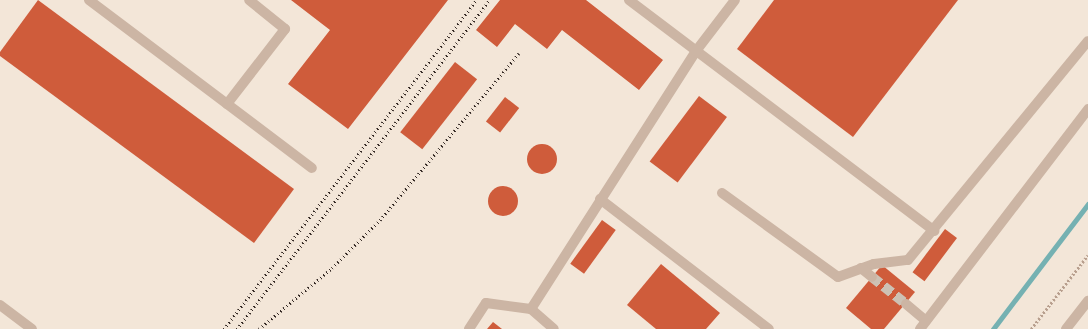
<!DOCTYPE html>
<html>
<head>
<meta charset="utf-8">
<style>
	body { margin:0 }
	#map { position:relative; width:1088px; height:329px; overflow:hidden; background:#f3e6d8; font-family:"Roboto Condensed",sans-serif }
	div>[style] { position:absolute }
	[style*='--x'] { left:calc(var(--x)*1px); top:calc(var(--y)*1px); width:calc(var(--w)*1px); rotate:calc(var(--a)*1deg) }
	.stream>* { height:5px; margin:-2.5px; padding:0 2.5px; transform-origin:2.5px; border-radius:2.5px; background:#75b1b2 }
	.building>* { inset:0; background:#cf5c3b; transform-origin:0 0 }
	.round { border-radius:50% }
	.minor-tunnel>* { height:10px; margin-top:-5px; transform-origin:0; background:repeating-linear-gradient(90deg,#cdc1b4 0 10px,transparent 0 15px) }
	.path>* { height:2.5px; margin-top:-1.25px; transform-origin:0; background:repeating-linear-gradient(90deg,#b89f8e 0 2px,transparent 0 4px) }
	.minor>* { height:10px; margin:-5px; padding:0 5px; transform-origin:5px; border-radius:5px; background:#ccb5a4 }
	.rail>* { height:3px; margin-top:-1.5px; transform-origin:0; background:repeating-linear-gradient(90deg,#362b26 0 1px,transparent 0 4px) }
	span { translate:-50% -50%; white-space:nowrap; text-align:center; line-height:1.15; -webkit-text-stroke:3.5px #faf0e5; paint-order:stroke }
</style>
</head>
<body>
<div id="map">
	<div class="stream">
		<i style="--x:993;--y:329;--w:157;--a:-52.8"></i>
	</div>
	<div class="building">
		<i style="clip-path:polygon(38px 0,294px 189px,254px 243px,0 56px,0 52px)"></i>
		<i style="clip-path:polygon(291px 0,448px 0,348px 129px,288px 84px,330px 30px)"></i>
		<i style="clip-path:polygon(500px 0,586px 0,663px 60px,639px 90px,562px 30px,547px 49px,515px 24px,497px 47px,476px 30px)"></i>
		<i style="clip-path:polygon(774px 0,958px 0,853px 137px,737px 49px)"></i>
		<i style="left:455px;top:62px;width:28px;height:89px;rotate:38deg"></i>
		<i style="left:699px;top:96px;width:35px;height:82px;rotate:37deg"></i>
		<i style="left:505px;top:97px;width:18px;height:31px;rotate:38deg"></i>
		<i class="round" style="left:527px;top:144px;width:30px;height:30px"></i>
		<i class="round" style="left:488px;top:186px;width:30px;height:30px"></i>
		<i style="left:602px;top:220px;width:17px;height:54px;rotate:36deg"></i>
		<i style="left:945px;top:229px;width:15px;height:54px;rotate:37deg"></i>
		<i style="clip-path:polygon(661px 264px,720px 313px,706px 329px,656px 329px,627px 305px)"></i>
		<i style="clip-path:polygon(882px 265px,915px 292px,884px 329px,871px 329px,846px 308px)"></i>
		<i style="clip-path:polygon(493px 322px,502px 329px,487px 329px)"></i>
	</div>
	<div class="minor-tunnel">
		<i style="--x:872;--y:277;--w:43;--a:38.5"></i>
	</div>
	<div class="path">
		<i style="--x:1031;--y:329;--w:93;--a:-52.4"></i>
	</div>
	<div class="minor">
		<i style="--x:89;--y:0;--w:279;--a:37"></i>
		<i style="--x:629;--y:0;--w:383;--a:37.1"></i>
		<i style="--x:227;--y:104;--w:95;--a:-52.3"></i>
		<i style="--x:285;--y:29;--w:46;--a:-141.1"></i>
		<i style="--x:722;--y:193;--w:143;--a:35.9"></i>
		<i style="--x:838;--y:277;--w:38;--a:-20"></i>
		<i style="--x:874;--y:264;--w:34;--a:-7"></i>
		<i style="--x:908;--y:260;--w:283;--a:-50.6"></i>
		<i style="--x:600;--y:199;--w:213;--a:37.6"></i>
		<i style="--x:861;--y:268;--w:14;--a:39"></i>
		<i style="--x:906;--y:304;--w:26;--a:40"></i>
		<i style="--x:0;--y:305;--w:40;--a:37"></i>
		<i style="--x:531;--y:309;--w:30;--a:41"></i>
		<i style="--x:469;--y:329;--w:31;--a:-57"></i>
		<i style="--x:486;--y:303;--w:45;--a:7.6"></i>
		<i style="--x:531;--y:309;--w:306;--a:-57.4"></i>
		<i style="--x:696;--y:51;--w:64;--a:-52.6"></i>
		<i style="--x:920;--y:329;--w:277;--a:-52.6"></i>
		<i style="--x:1066;--y:329;--w:36;--a:-52"></i>
	</div>
	<div class="rail">
		<i style="--x:224;--y:329;--w:414;--a:-52.5"></i>
		<i style="--x:237;--y:329;--w:414;--a:-52.5"></i>
		<i style="--x:259;--y:329;--w:95;--a:-39.9"></i>
		<i style="--x:332;--y:268;--w:68;--a:-45"></i>
		<i style="--x:380;--y:220;--w:217;--a:-50.2"></i>
	</div>
</div>
</body>
</html>
